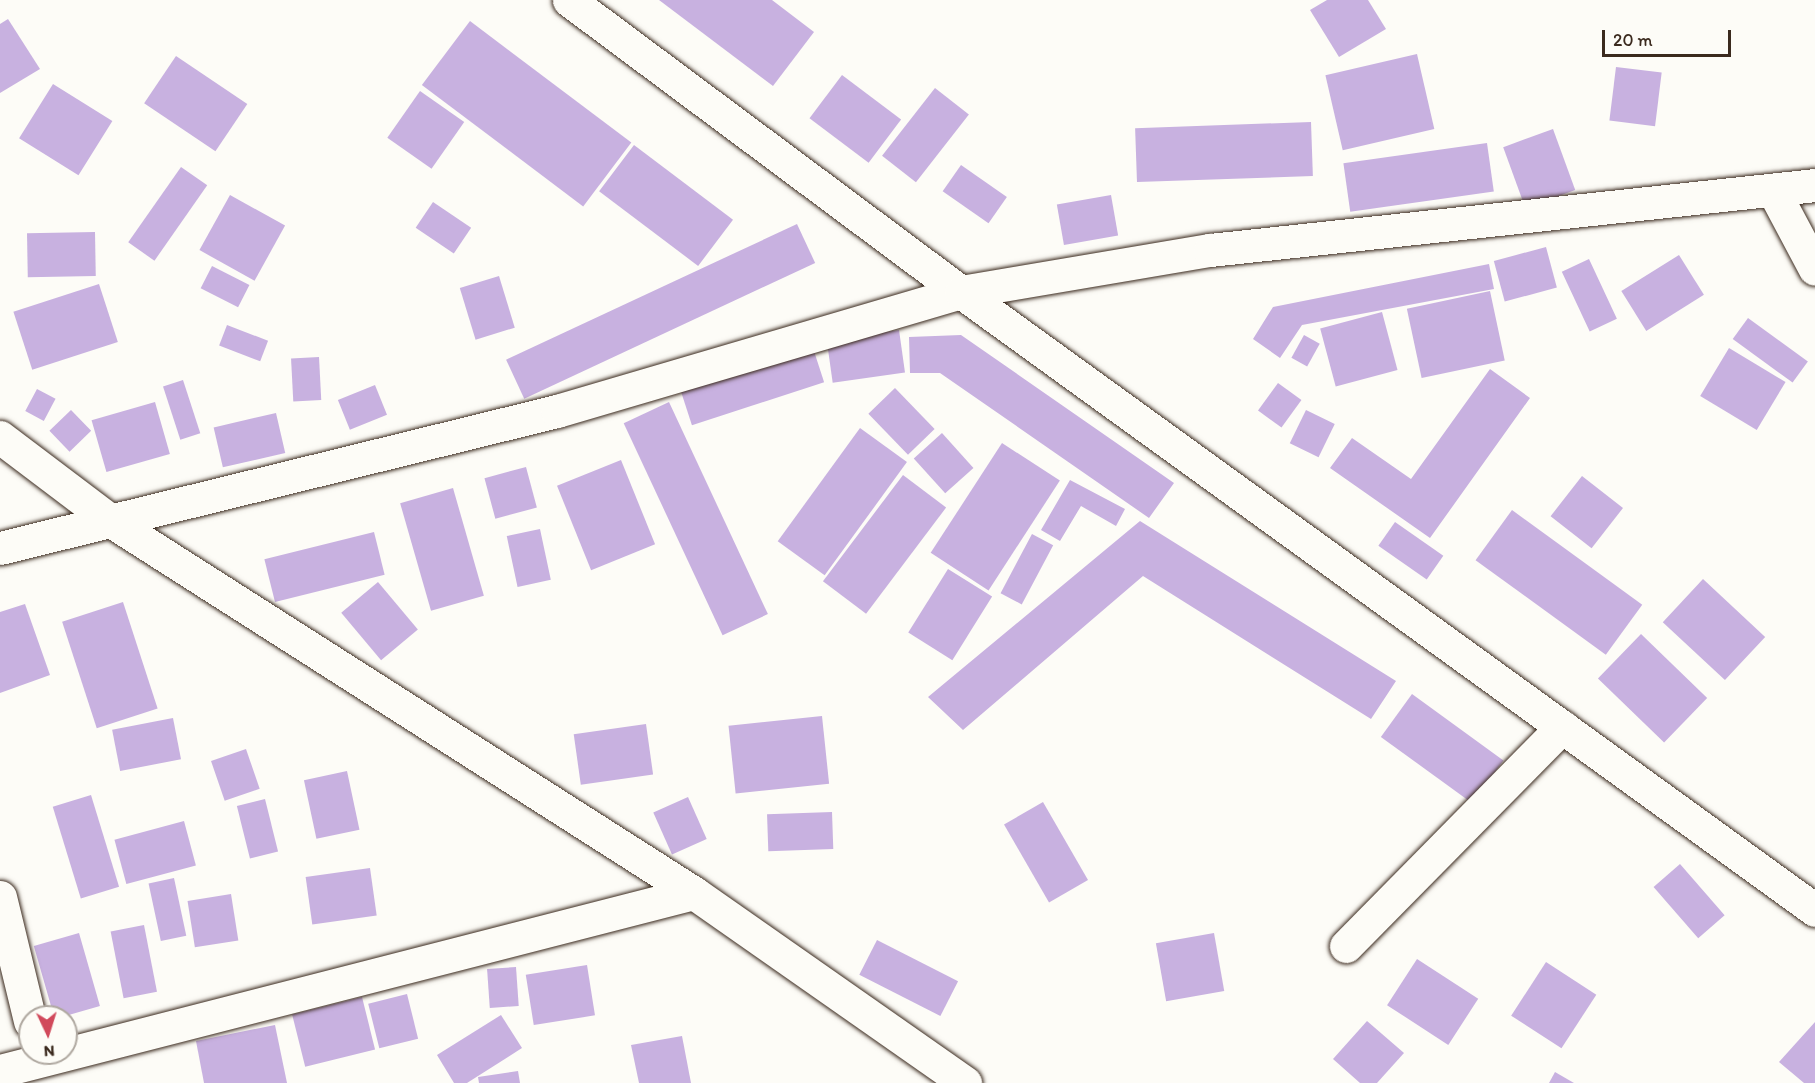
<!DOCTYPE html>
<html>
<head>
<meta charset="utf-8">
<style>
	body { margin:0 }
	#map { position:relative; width:1815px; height:1083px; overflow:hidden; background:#fdfcf7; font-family:Itim,sans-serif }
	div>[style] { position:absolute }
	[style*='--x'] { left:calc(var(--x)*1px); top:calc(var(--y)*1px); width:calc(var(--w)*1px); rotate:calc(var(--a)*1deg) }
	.building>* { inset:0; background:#c8b1e0; transform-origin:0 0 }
	.roads { filter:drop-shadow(0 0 2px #3b2a1e) drop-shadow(0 0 2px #3b2a1e) }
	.street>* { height:33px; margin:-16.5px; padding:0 16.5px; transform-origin:16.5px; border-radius:16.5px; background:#fdfcf7 }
	.secondary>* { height:33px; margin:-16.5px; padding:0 16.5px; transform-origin:16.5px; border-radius:16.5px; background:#fdfcf7 }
	.primary>* { height:33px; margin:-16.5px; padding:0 16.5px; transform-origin:16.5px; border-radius:16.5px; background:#fdfcf7 }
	span { translate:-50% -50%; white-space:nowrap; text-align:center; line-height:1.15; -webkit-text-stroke:4.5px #fdfcf7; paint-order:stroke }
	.north { position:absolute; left:18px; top:1005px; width:60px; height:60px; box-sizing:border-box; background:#fdfcf7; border:2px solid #afa8a0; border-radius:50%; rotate:176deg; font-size:16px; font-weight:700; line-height:24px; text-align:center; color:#3b2a1e }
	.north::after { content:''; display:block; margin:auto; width:21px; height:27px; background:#d1495b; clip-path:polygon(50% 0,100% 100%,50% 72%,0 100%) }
	.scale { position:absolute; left:1602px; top:30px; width:129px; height:27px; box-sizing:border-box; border:3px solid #3b2a1e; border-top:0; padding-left:8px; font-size:18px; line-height:21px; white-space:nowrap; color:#3b2a1e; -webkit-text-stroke:4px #fdfcf7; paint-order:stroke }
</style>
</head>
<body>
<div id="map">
	<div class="building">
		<i style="clip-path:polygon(659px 0,772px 0,814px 32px,773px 86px)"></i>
		<i style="clip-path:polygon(1327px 0,1368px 0,1386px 29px,1339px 57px,1310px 10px)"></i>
		<i style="clip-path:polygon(8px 19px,40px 69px,0 93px,0 24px)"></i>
		<i style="left:470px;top:21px;width:202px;height:80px;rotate:37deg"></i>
		<i style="left:1417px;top:54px;width:77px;height:94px;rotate:77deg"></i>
		<i style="left:176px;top:56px;width:86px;height:57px;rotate:34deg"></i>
		<i style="left:1616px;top:67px;width:46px;height:54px;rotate:7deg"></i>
		<i style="left:842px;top:75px;width:74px;height:54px;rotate:37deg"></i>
		<i style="left:53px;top:84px;width:70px;height:64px;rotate:32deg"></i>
		<i style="left:935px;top:88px;width:43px;height:86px;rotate:38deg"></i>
		<i style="left:420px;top:91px;width:54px;height:57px;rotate:35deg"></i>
		<i style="left:1311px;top:122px;width:54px;height:176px;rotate:88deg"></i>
		<i style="left:1553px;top:129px;width:65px;height:53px;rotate:70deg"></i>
		<i style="left:1487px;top:143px;width:49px;height:145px;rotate:82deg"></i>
		<i style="left:634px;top:145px;width:124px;height:58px;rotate:37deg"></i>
		<i style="left:961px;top:165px;width:56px;height:32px;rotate:35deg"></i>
		<i style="left:181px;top:167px;width:32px;height:92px;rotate:35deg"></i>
		<i style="left:230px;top:195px;width:63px;height:63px;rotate:29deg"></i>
		<i style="left:1111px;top:195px;width:41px;height:55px;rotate:80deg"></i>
		<i style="left:433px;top:202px;width:46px;height:31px;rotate:34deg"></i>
		<i style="left:797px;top:224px;width:43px;height:321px;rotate:65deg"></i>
		<i style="left:95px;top:232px;width:44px;height:68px;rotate:89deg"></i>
		<i style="left:1546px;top:247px;width:42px;height:54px;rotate:75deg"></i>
		<i style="left:1679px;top:255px;width:47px;height:68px;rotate:58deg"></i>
		<i style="left:1589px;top:259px;width:66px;height:30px;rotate:65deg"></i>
		<i style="clip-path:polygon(1489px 264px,1494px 289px,1302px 325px,1280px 358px,1253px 339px,1273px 307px)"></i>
		<i style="left:212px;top:266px;width:42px;height:25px;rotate:27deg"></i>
		<i style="left:499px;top:276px;width:54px;height:41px;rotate:73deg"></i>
		<i style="left:99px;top:284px;width:61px;height:90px;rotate:72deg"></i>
		<i style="left:1490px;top:291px;width:71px;height:85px;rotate:78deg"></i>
		<i style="left:1382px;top:312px;width:60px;height:64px;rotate:75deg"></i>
		<i style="left:1748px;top:318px;width:74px;height:26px;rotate:36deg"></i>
		<i style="left:227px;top:325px;width:44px;height:22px;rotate:21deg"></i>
		<i style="left:899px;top:330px;width:43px;height:73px;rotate:82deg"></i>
		<i style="clip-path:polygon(961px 335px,1174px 483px,1149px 518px,940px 373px,910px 373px,909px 337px)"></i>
		<i style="left:1304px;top:335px;width:18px;height:26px;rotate:29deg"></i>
		<i style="left:813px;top:348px;width:36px;height:139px;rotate:72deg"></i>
		<i style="left:1729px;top:348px;width:66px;height:56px;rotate:31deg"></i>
		<i style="left:319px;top:357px;width:43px;height:28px;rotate:87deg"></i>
		<i style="clip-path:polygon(1490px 369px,1530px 398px,1430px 538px,1330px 468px,1352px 438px,1411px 479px)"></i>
		<i style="left:183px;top:380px;width:56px;height:21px;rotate:72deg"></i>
		<i style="left:1278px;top:383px;width:29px;height:34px;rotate:36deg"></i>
		<i style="left:375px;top:385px;width:32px;height:40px;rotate:68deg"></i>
		<i style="left:895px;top:388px;width:57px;height:37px;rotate:46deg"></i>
		<i style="left:37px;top:389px;width:21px;height:25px;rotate:28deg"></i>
		<i style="left:155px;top:402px;width:54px;height:66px;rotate:74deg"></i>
		<i style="left:669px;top:402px;width:234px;height:50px;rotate:65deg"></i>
		<i style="left:71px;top:410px;width:29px;height:30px;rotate:46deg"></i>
		<i style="left:1306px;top:410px;width:32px;height:37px;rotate:26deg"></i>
		<i style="left:276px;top:413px;width:41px;height:64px;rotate:77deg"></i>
		<i style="left:860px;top:428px;width:58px;height:140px;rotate:36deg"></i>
		<i style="left:942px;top:433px;width:47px;height:38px;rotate:48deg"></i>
		<i style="left:1002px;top:443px;width:69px;height:131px;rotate:33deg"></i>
		<i style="left:621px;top:460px;width:91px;height:69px;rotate:68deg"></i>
		<i style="left:526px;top:467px;width:42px;height:43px;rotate:75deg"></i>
		<i style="left:903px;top:475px;width:54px;height:133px;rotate:37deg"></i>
		<i style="left:1582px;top:476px;width:52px;height:51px;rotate:38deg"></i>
		<i style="clip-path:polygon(1070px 480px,1125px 509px,1116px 526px,1081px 506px,1060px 541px,1041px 530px)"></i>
		<i style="left:453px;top:488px;width:112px;height:55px;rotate:74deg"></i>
		<i style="left:1512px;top:510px;width:161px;height:62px;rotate:36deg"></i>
		<i style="clip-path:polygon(1140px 521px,1396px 681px,1371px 719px,1143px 576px,963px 730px,928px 697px)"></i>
		<i style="left:1395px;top:522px;width:59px;height:29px;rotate:35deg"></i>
		<i style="left:540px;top:529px;width:52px;height:34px;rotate:78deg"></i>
		<i style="left:374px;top:532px;width:44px;height:113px;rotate:76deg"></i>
		<i style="left:1032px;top:534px;width:24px;height:67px;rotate:28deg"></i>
		<i style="left:948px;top:569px;width:52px;height:75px;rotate:32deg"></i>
		<i style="left:1703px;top:579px;width:85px;height:59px;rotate:43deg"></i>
		<i style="left:378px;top:582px;width:62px;height:48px;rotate:50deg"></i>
		<i style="left:123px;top:602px;width:112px;height:64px;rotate:72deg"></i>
		<i style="clip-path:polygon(25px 604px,50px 675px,0 693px,0 612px)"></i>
		<i style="left:1641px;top:634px;width:92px;height:62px;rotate:44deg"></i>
		<i style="left:1412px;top:694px;width:113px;height:53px;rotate:36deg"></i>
		<i style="left:822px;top:716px;width:68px;height:94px;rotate:84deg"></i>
		<i style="left:173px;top:718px;width:42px;height:62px;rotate:79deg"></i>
		<i style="left:646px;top:724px;width:51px;height:73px;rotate:82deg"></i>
		<i style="left:246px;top:749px;width:42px;height:37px;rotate:71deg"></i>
		<i style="left:347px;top:771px;width:60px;height:44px;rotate:78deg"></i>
		<i style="left:91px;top:795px;width:96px;height:40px;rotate:73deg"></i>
		<i style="left:688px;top:797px;width:46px;height:38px;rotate:66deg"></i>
		<i style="left:265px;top:799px;width:54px;height:29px;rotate:76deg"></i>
		<i style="left:1043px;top:802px;width:90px;height:45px;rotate:60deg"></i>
		<i style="left:832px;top:812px;width:37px;height:65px;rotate:88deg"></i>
		<i style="left:184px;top:821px;width:46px;height:72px;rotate:75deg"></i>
		<i style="left:1680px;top:864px;width:68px;height:35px;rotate:49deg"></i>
		<i style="left:370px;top:868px;width:48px;height:65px;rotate:82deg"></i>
		<i style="left:174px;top:878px;width:59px;height:26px;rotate:78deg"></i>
		<i style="left:231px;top:894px;width:47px;height:44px;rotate:81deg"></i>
		<i style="left:144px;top:925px;width:68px;height:34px;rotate:79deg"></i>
		<i style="left:79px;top:933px;width:76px;height:47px;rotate:74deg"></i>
		<i style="left:1214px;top:933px;width:59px;height:59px;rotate:80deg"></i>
		<i style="left:877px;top:940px;width:91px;height:39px;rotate:27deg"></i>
		<i style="left:1417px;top:959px;width:73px;height:55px;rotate:33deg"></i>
		<i style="left:1546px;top:962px;width:60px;height:64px;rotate:33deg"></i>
		<i style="left:587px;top:965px;width:51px;height:62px;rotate:81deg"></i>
		<i style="left:516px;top:967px;width:39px;height:29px;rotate:86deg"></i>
		<i style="left:407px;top:994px;width:46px;height:40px;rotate:76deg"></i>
		<i style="left:362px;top:997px;width:54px;height:72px;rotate:76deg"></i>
		<i style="clip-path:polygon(501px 1015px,522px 1048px,467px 1083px,454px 1083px,437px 1055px)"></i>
		<i style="clip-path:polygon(1367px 1021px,1404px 1053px,1377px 1083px,1360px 1083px,1333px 1059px)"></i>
		<i style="clip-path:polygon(1815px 1022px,1815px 1083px,1804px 1083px,1779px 1062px)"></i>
		<i style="clip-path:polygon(275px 1025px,287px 1083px,204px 1083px,196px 1041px)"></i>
		<i style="clip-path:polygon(682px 1036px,691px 1083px,639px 1083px,631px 1045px)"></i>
		<i style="clip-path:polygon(518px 1071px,520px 1083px,479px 1083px,478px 1077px)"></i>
		<i style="clip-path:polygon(1555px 1072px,1574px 1083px,1549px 1083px)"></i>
	</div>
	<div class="roads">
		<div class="street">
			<i style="--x:1773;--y:190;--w:89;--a:62"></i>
			<i style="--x:0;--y:437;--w:139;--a:37.1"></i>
			<i style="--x:111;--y:521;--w:692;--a:32.54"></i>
			<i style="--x:694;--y:893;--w:331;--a:35"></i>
			<i style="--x:0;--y:548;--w:574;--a:-13.82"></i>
			<i style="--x:557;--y:411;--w:421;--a:-16.4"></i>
			<i style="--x:0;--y:897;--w:128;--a:76.4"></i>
			<i style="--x:1346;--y:946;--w:308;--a:-45.4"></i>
			<i style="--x:0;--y:1071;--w:716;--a:-14.39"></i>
		</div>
		<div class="secondary">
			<i style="--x:961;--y:292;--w:253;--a:-9.6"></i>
			<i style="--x:1210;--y:250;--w:608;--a:-6.13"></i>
		</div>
		<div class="primary">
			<i style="--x:569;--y:0;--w:489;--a:36.7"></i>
			<i style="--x:961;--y:292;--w:1054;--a:35.89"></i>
		</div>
	</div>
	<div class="north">N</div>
	<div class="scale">20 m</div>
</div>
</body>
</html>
